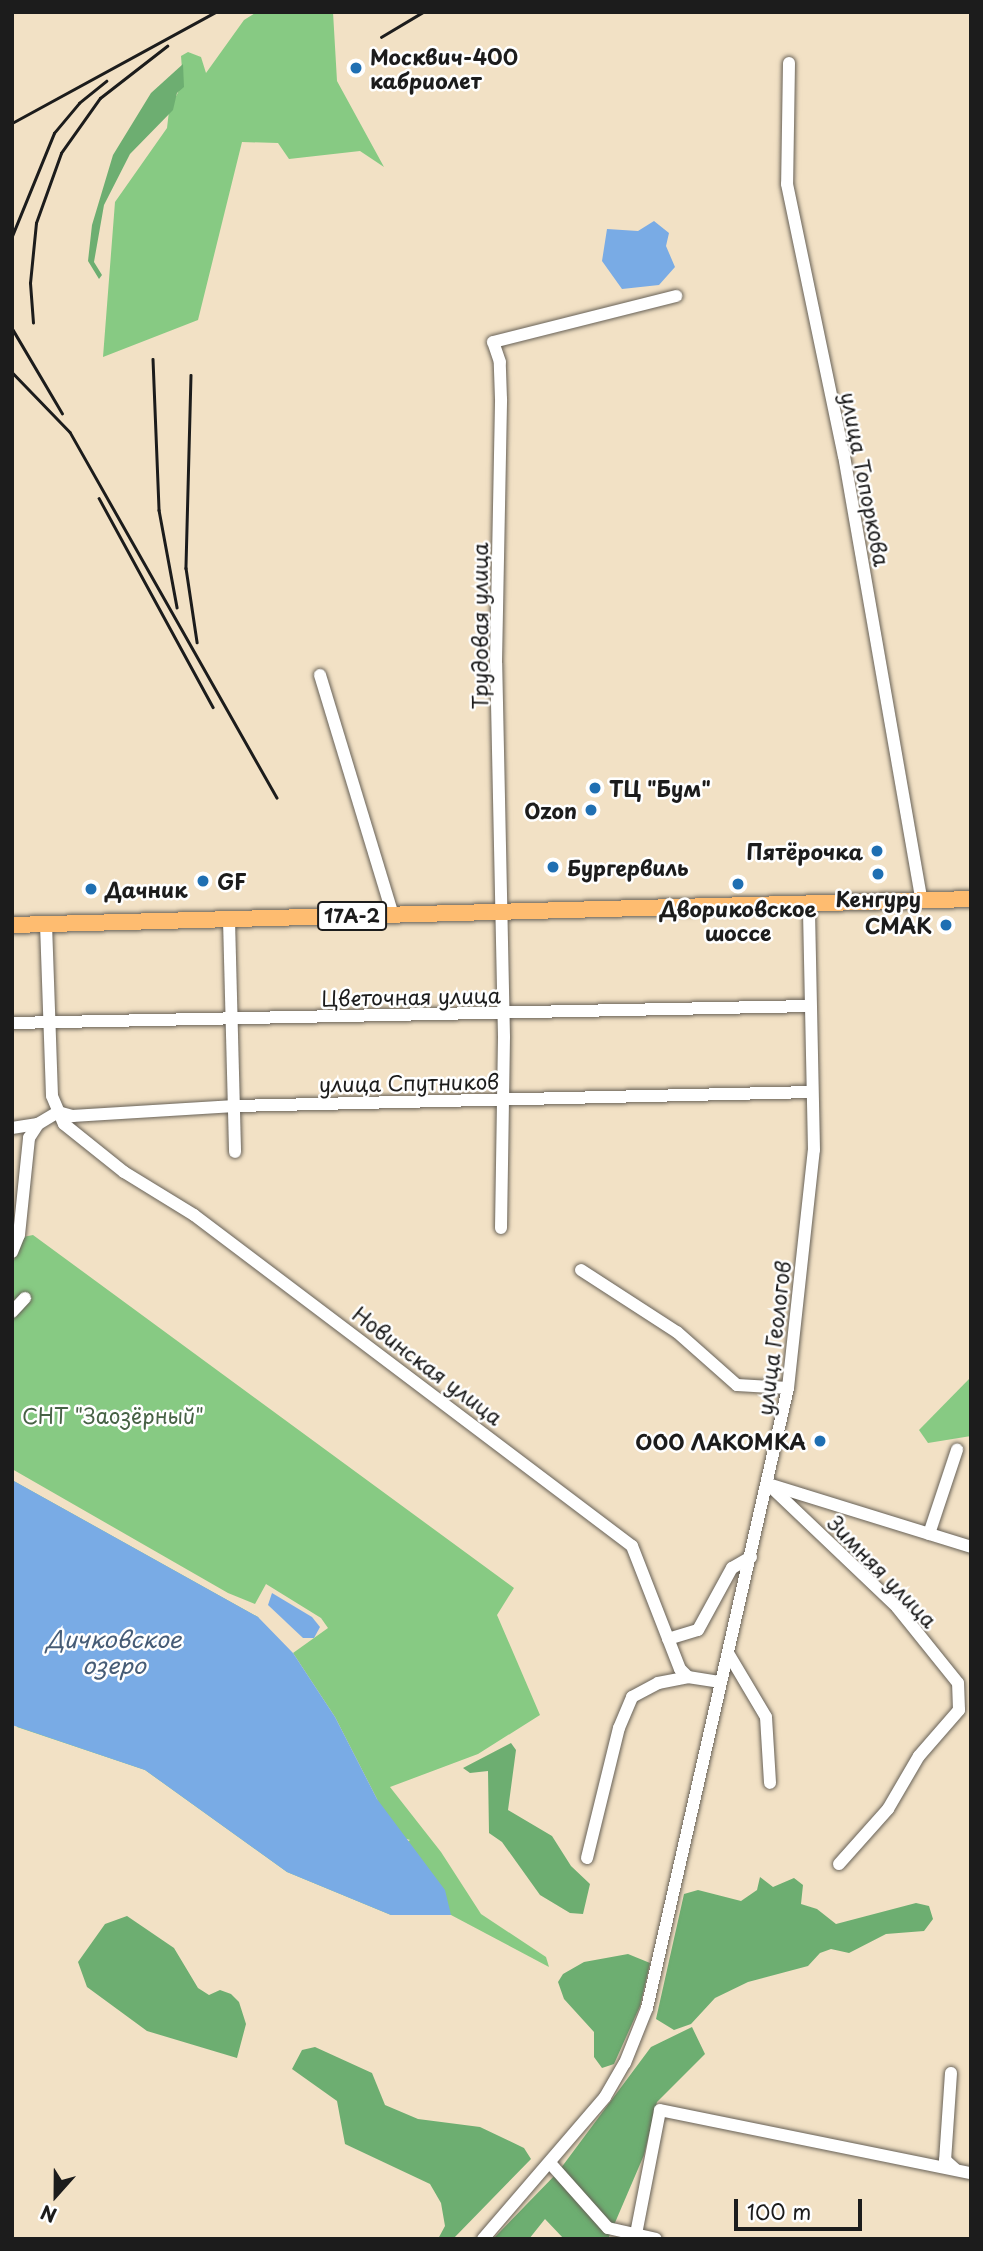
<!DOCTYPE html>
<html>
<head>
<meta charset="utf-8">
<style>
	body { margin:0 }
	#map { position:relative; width:983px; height:2251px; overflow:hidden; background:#f2e1c5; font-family:"Playpen Sans",sans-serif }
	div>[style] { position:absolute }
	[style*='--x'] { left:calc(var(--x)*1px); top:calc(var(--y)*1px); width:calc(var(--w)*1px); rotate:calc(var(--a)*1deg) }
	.green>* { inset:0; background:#87ca83 }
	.forest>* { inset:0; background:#6dae71 }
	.water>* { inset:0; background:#79abe5 }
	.roads { filter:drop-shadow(0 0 2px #676157) drop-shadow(0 0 2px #676157) }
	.minor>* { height:12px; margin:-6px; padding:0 6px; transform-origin:6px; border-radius:6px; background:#fff }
	.major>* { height:16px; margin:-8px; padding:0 8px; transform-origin:8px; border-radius:8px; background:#febc70 }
	.rail>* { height:2.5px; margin:-1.25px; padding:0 1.25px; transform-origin:1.25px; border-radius:1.25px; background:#1c1c1c }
	.dots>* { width:19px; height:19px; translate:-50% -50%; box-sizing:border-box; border:4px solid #fff; border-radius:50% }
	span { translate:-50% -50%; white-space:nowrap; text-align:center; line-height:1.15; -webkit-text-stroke:5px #fff; paint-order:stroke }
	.shield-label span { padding:2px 5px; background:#fff; border:2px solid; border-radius:5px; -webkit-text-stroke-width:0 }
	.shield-label { font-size:19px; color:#1c1c1c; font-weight:700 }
	.poi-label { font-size:21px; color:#1c1c1c; font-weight:700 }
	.left { translate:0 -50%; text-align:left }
	.right { translate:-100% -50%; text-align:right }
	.street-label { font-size:21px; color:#1c1c1c }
	.park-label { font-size:21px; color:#476245 }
	.water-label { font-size:23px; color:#465c76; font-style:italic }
	.frame { position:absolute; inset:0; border:14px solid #1c1c1c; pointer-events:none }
	.north { position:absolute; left:21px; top:2160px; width:70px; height:70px; -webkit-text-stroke:5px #fff; paint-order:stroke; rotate:201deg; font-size:19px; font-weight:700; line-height:28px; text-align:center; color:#1c1c1c }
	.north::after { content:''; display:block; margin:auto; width:24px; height:32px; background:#1c1c1c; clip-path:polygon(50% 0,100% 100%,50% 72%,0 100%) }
	.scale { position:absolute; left:734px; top:2199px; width:128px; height:32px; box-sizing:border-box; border:4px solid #1c1c1c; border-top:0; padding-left:9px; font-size:21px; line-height:24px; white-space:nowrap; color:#1c1c1c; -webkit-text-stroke:5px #fff; paint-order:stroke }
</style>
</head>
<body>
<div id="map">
	<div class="green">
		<i style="clip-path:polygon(257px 12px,333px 12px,337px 81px,384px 167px,360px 151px,289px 159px,278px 143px,242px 142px,198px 320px,103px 357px,115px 202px,167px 128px,169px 111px,183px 82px,181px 56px,188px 52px,201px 57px,206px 73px,244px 20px)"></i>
		<i style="clip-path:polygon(33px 1235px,514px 1588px,497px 1615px,540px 1715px,478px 1754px,390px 1787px,441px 1852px,481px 1914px,546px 1957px,549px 1967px,451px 1915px,391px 1915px,287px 1872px,145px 1770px,17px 1727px,12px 1480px,258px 1617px,386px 1854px,410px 1840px,387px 1833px,377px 1799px,335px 1717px,293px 1653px,328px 1628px,321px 1618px,266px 1584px,255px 1604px,228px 1593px,12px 1469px,12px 1265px,23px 1237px)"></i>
		<i style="clip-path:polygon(971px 1377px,971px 1436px,928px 1443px,919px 1430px)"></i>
	</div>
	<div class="forest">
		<i style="clip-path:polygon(183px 64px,184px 87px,177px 93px,173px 110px,130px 154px,104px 205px,94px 262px,102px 275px,99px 279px,88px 261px,92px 225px,113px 155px,151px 93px)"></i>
		<i style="clip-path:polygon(511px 1743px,516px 1750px,508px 1810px,552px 1836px,571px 1866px,590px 1884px,583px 1914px,570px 1913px,540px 1895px,502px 1842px,489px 1833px,488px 1771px,470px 1773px,463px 1768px)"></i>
		<i style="clip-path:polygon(760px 1877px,773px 1887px,794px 1878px,803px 1885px,801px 1904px,817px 1909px,836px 1924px,916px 1903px,929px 1906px,933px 1919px,924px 1931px,886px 1934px,849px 1953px,831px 1949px,820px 1953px,808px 1966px,748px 1982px,715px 1998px,691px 2024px,674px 2030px,656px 2019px,684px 1894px,698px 1890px,741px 1901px,757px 1890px)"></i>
		<i style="clip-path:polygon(127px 1916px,174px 1948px,198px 1988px,209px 1995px,220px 1990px,231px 1994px,239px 2002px,246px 2024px,237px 2058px,147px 2031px,87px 1987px,78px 1962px,105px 1924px)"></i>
		<i style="clip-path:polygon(628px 1954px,650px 1963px,640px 2006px,614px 2064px,602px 2068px,594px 2057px,594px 2032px,564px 1999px,558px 1982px,563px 1974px,584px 1962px)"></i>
		<i style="clip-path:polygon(692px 2027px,705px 2054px,657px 2102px,644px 2155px,608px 2239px,564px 2239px,545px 2219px,529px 2239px,493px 2239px,558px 2172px,651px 2047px)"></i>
		<i style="clip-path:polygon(315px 2047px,372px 2073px,385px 2105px,418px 2119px,480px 2127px,524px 2148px,531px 2159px,453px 2239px,438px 2239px,445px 2226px,441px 2203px,430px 2184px,345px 2144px,337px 2101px,292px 2069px,302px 2050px)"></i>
	</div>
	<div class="water">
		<i style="clip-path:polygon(654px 221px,669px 233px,666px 246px,675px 267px,659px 285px,622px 289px,602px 261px,607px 229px,638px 231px)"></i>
		<i style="clip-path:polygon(12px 1480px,258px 1617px,293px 1653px,335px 1717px,377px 1799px,445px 1890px,451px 1915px,391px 1915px,287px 1872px,145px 1770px,12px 1725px)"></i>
		<i style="clip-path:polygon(272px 1593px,312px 1617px,320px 1627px,314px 1638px,303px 1638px,268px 1605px)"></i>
	</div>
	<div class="roads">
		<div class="minor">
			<i style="--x:789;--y:63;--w:121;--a:90.9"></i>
			<i style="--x:787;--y:184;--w:278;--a:78.2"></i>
			<i style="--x:844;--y:456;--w:452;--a:80.1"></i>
			<i style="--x:320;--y:675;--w:251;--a:73.1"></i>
			<i style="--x:229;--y:920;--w:232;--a:88.5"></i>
			<i style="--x:46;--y:924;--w:172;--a:88"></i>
			<i style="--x:52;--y:1096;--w:30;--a:67"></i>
			<i style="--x:64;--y:1124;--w:77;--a:38.7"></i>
			<i style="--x:124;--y:1172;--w:82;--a:31.6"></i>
			<i style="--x:194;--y:1215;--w:549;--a:37.08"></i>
			<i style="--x:632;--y:1546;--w:132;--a:68.7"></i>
			<i style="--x:680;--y:1669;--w:11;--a:45"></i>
			<i style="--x:688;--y:1677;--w:33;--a:9"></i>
			<i style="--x:12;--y:1023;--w:798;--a:-1.22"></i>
			<i style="--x:12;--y:1128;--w:26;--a:-9"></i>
			<i style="--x:38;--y:1124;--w:23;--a:-31"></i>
			<i style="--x:58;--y:1112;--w:15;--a:16"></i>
			<i style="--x:72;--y:1116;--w:163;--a:-3.5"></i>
			<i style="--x:235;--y:1106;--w:577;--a:-1.39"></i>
			<i style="--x:501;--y:1228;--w:191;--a:-89.1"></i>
			<i style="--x:504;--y:1037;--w:374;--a:-91.2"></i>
			<i style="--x:496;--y:663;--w:264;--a:-88.9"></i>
			<i style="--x:501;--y:399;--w:37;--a:-92"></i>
			<i style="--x:500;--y:362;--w:21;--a:-109"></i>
			<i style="--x:493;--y:342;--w:189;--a:-14.1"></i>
			<i style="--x:12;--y:1252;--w:18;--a:-68"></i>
			<i style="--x:19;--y:1235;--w:98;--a:-84.1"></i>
			<i style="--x:29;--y:1138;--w:17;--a:-57"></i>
			<i style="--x:581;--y:1270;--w:114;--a:32.9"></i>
			<i style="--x:677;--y:1332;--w:80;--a:41.5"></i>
			<i style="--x:737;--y:1385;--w:51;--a:3.4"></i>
			<i style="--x:12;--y:1312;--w:19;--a:-47"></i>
			<i style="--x:929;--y:1534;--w:89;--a:-71.6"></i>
			<i style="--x:668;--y:1639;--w:31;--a:-17"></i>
			<i style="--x:698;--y:1630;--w:71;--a:-61.3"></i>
			<i style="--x:732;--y:1568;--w:22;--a:-30"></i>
			<i style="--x:728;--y:1653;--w:74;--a:59.3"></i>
			<i style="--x:766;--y:1717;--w:66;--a:86.5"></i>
			<i style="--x:587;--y:1858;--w:134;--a:-76.2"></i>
			<i style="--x:619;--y:1728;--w:34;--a:-67"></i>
			<i style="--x:632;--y:1697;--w:30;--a:-28"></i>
			<i style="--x:658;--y:1683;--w:31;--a:-11"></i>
			<i style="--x:839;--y:1864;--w:74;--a:-48.3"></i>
			<i style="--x:888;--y:1809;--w:61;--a:-59.7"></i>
			<i style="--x:919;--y:1756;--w:61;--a:-49"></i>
			<i style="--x:959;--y:1710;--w:27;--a:-92"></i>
			<i style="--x:958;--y:1683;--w:97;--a:-128.8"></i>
			<i style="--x:897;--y:1607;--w:178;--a:-136.4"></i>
			<i style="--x:768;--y:1484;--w:213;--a:17.2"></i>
			<i style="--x:951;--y:2073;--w:87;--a:93.9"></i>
			<i style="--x:945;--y:2160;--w:13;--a:42"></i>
			<i style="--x:550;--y:2163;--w:87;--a:48.3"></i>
			<i style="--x:608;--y:2228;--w:49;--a:12.9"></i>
			<i style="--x:636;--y:2234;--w:126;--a:-79"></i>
			<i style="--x:660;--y:2110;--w:317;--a:11.5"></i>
			<i style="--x:483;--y:2239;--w:187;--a:-49.3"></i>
			<i style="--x:605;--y:2097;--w:39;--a:-60"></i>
			<i style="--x:625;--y:2063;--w:59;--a:-68.2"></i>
			<i style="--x:647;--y:2008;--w:636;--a:-77.19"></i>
			<i style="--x:788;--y:1388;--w:239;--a:-83.8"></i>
			<i style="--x:814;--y:1150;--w:245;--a:-91.2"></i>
		</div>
		<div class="major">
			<i style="--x:12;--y:925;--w:959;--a:-1.55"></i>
		</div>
	</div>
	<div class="rail">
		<i style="--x:381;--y:37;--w:49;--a:-30.8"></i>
		<i style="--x:12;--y:123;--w:232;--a:-28.6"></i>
		<i style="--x:12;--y:236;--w:111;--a:-67.8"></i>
		<i style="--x:54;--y:133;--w:39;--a:-50"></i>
		<i style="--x:79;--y:103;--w:35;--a:-39"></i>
		<i style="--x:33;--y:323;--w:40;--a:-94.3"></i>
		<i style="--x:30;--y:283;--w:60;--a:-84.3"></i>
		<i style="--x:36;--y:223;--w:74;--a:-70.3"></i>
		<i style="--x:61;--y:153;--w:67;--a:-54.7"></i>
		<i style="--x:100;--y:98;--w:85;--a:-37.8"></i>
		<i style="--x:12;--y:328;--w:99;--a:59.5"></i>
		<i style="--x:153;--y:359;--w:151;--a:87.7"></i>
		<i style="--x:159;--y:510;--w:99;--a:79.5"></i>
		<i style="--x:12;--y:372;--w:83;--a:46"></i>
		<i style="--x:70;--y:432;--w:420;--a:60.5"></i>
		<i style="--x:191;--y:375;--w:193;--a:91.5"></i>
		<i style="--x:186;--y:568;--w:75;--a:81.5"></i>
		<i style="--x:99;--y:498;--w:238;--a:61.4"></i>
	</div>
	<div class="dots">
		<i style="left:356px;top:68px;background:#1f6fb2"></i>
		<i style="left:595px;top:788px;background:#1f6fb2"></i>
		<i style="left:591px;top:810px;background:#1f6fb2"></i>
		<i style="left:877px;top:851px;background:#1f6fb2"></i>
		<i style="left:553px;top:867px;background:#1f6fb2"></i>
		<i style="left:878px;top:874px;background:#1f6fb2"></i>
		<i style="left:203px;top:881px;background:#1f6fb2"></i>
		<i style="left:738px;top:884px;background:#1f6fb2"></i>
		<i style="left:91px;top:889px;background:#1f6fb2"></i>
		<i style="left:946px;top:925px;background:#1f6fb2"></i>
		<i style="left:820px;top:1441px;background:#1f6fb2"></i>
	</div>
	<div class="shield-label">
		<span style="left:352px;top:916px">17А-2</span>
	</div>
	<div class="poi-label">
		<span class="left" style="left:370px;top:68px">Москвич-400<br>кабриолет</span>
		<span class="left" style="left:609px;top:788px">ТЦ "Бум"</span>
		<span class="right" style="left:577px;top:810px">Ozon</span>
		<span class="right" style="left:863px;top:851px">Пятёрочка</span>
		<span class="left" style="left:567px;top:867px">Бургервиль</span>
		<span class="left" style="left:217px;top:881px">GF</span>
		<span class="left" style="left:105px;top:889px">Дачник</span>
		<span style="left:878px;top:898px">Кенгуру</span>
		<span style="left:738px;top:920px">Двориковское<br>шоссе</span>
		<span class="right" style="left:932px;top:925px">СМАК</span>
		<span class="right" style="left:806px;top:1441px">ООО ЛАКОМКА</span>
	</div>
	<div class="street-label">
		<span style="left:866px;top:479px;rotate:79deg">улица Топоркова</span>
		<span style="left:479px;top:626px;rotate:-90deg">Трудовая улица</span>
		<span style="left:411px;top:996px;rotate:-1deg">Цветочная улица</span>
		<span style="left:409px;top:1082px;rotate:-1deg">улица Спутников</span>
		<span style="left:773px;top:1338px;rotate:-83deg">улица Геологов</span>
		<span style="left:428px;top:1365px;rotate:37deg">Новинская улица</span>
		<span style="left:883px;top:1571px;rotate:46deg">Зимняя улица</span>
	</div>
	<div class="park-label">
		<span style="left:113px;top:1415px">СНТ "Заозёрный"</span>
	</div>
	<div class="water-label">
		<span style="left:114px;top:1652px">Дичковское<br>озеро</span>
	</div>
	<div class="frame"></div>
	<div class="north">N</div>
	<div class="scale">100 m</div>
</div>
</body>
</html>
